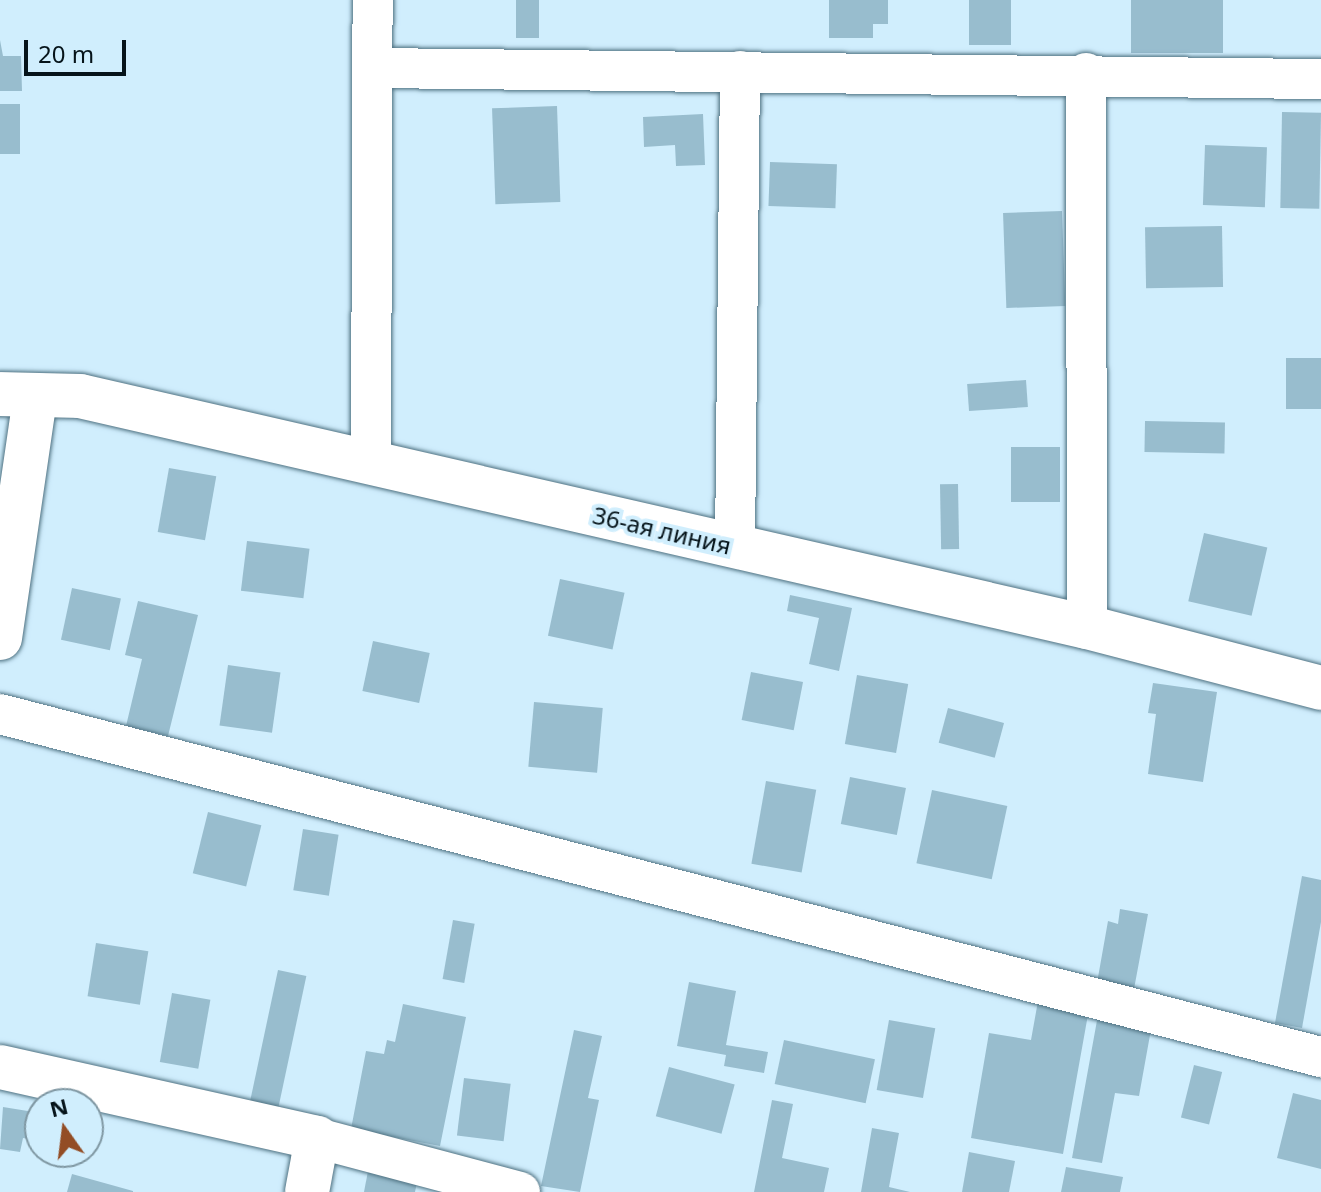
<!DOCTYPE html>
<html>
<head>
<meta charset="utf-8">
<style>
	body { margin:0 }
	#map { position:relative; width:1321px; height:1192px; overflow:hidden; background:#d0eefd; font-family:"Noto Sans",sans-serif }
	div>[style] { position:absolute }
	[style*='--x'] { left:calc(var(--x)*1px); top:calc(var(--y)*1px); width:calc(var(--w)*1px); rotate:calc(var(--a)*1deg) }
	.building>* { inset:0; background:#98bdce; transform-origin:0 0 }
	.roads { filter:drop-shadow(0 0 2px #4e7181) drop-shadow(0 0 2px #4e7181) }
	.minor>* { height:40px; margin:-20px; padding:0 20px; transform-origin:20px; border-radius:20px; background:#fff }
	.tertiary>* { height:44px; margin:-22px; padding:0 22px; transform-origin:22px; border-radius:22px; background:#fff }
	span { translate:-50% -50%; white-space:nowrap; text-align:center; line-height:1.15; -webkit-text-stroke:8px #d0eefd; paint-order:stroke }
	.street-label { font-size:24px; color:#06141a }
	.north { position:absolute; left:24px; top:1088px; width:80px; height:80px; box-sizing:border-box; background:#d0eefd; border:2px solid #7f97a2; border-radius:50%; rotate:346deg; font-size:22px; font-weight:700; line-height:32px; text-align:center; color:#06141a }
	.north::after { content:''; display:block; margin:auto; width:28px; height:36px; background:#934d25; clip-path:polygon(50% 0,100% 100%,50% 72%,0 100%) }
	.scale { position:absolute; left:24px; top:40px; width:102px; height:36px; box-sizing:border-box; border:4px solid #06141a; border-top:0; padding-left:10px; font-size:24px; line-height:28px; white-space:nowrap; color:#06141a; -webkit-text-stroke:6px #d0eefd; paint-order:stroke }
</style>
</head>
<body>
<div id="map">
	<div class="building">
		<i style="left:516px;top:0;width:23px;height:38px"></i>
		<i style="clip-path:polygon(829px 0,888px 0,888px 24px,873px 24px,873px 38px,829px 38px)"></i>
		<i style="left:969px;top:0;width:42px;height:45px"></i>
		<i style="left:1131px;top:0;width:92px;height:53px"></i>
		<i style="clip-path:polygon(0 40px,3px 56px,21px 56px,22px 91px,0 91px)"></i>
		<i style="left:0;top:104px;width:20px;height:50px"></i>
		<i style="left:557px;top:106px;width:96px;height:65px;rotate:88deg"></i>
		<i style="left:1282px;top:112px;width:39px;height:96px;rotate:1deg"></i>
		<i style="clip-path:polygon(703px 114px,705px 165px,676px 166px,675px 145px,644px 147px,643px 117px)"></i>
		<i style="left:1205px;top:145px;width:62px;height:60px;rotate:2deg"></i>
		<i style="left:770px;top:162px;width:67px;height:44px;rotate:2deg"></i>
		<i style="left:1062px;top:211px;width:95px;height:59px;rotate:88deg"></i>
		<i style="left:1222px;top:226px;width:61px;height:77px;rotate:89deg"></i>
		<i style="left:1286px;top:358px;width:35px;height:51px"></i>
		<i style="left:1026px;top:380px;width:27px;height:59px;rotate:86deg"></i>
		<i style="left:1145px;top:421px;width:80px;height:31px;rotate:1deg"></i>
		<i style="left:1011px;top:447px;width:49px;height:55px"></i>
		<i style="left:169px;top:468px;width:48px;height:65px;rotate:10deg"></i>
		<i style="left:958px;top:484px;width:65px;height:18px;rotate:89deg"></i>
		<i style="left:1204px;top:533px;width:65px;height:70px;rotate:13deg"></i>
		<i style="left:247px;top:541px;width:63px;height:50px;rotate:7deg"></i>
		<i style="left:560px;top:579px;width:66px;height:58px;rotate:12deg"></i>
		<i style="left:72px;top:588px;width:50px;height:53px;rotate:12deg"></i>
		<i style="clip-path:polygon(790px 595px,852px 608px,839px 671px,809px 664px,819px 618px,787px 611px)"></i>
		<i style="clip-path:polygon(138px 601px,198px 615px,168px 736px,126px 726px,142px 659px,125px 655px)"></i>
		<i style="left:373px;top:641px;width:58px;height:51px;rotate:12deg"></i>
		<i style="left:228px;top:665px;width:53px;height:61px;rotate:8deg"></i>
		<i style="left:751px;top:672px;width:53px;height:49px;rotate:11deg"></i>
		<i style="left:857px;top:675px;width:52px;height:70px;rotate:10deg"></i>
		<i style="clip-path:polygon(1153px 683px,1217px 692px,1203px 782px,1148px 774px,1156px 714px,1148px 713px)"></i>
		<i style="left:534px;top:702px;width:69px;height:65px;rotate:5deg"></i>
		<i style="left:948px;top:708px;width:58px;height:36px;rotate:15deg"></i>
		<i style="left:850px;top:777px;width:57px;height:48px;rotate:11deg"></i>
		<i style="left:766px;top:781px;width:51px;height:84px;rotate:10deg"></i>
		<i style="left:932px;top:790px;width:77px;height:75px;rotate:12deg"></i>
		<i style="left:208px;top:812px;width:55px;height:63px;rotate:14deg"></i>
		<i style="left:303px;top:829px;width:36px;height:62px;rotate:9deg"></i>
		<i style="clip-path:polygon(1302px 876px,1321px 880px,1321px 922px,1302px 1028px,1275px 1023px)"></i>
		<i style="clip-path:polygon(1120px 909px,1148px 914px,1134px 989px,1097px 983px,1108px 921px,1118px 924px)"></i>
		<i style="left:453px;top:920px;width:22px;height:60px;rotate:10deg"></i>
		<i style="left:96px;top:943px;width:53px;height:54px;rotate:9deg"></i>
		<i style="left:278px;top:970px;width:29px;height:135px;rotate:12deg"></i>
		<i style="clip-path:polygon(689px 982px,736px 991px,726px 1045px,768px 1052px,764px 1073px,724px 1066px,726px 1055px,677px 1046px)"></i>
		<i style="left:172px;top:993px;width:39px;height:70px;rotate:10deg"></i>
		<i style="clip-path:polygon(1038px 1001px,1089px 1009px,1063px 1154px,971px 1138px,989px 1033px,1031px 1040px)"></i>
		<i style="clip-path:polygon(403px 1004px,466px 1017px,440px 1146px,351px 1129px,366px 1051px,384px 1054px,387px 1040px,395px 1042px)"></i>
		<i style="clip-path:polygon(1098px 1015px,1152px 1024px,1139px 1096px,1115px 1093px,1102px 1163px,1072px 1158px)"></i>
		<i style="left:889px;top:1020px;width:47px;height:71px;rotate:10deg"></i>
		<i style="clip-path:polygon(574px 1030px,602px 1036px,588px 1098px,599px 1100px,580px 1192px,541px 1186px)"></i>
		<i style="left:784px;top:1040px;width:93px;height:45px;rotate:12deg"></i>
		<i style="left:1194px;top:1065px;width:29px;height:54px;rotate:14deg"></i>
		<i style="left:669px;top:1067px;width:68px;height:51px;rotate:15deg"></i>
		<i style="left:464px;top:1078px;width:47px;height:58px;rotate:7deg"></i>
		<i style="clip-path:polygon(1293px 1093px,1321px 1100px,1321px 1169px,1277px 1158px)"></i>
		<i style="clip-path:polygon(772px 1100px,793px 1104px,782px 1158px,829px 1168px,824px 1192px,754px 1192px)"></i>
		<i style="clip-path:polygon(3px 1107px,40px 1113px,40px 1141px,23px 1138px,20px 1152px,0 1149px)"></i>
		<i style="clip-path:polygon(872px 1128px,899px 1133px,889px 1187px,910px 1192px,861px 1192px)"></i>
		<i style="clip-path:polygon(969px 1152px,1015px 1161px,1009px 1192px,962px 1192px)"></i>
		<i style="clip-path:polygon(1066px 1167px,1123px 1177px,1120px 1192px,1061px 1192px)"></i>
		<i style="clip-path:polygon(368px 1171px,417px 1182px,415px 1192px,364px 1192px)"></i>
		<i style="clip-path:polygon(72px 1174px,133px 1191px,133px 1192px,67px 1192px)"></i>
	</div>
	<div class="roads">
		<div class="minor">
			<i style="--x:375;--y:68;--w:946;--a:0.67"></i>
			<i style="--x:1086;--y:73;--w:554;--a:89.9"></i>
			<i style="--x:371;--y:462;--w:462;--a:-89.8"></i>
			<i style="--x:735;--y:547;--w:476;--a:-89.4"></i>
			<i style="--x:0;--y:714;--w:1365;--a:14.56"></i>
			<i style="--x:317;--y:1138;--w:210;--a:14.9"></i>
		</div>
		<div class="tertiary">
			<i style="--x:0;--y:394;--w:80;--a:1.4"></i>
			<i style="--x:80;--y:396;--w:1033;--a:12.92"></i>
			<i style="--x:1087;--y:627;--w:242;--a:14.6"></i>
			<i style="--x:0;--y:638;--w:242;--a:-81.7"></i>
			<i style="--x:0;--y:1067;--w:325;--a:12.6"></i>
			<i style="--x:317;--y:1138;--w:55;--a:100.5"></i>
		</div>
	</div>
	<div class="street-label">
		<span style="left:662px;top:530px;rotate:13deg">36-ая линия</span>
	</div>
	<div class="north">N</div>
	<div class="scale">20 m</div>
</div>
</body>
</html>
